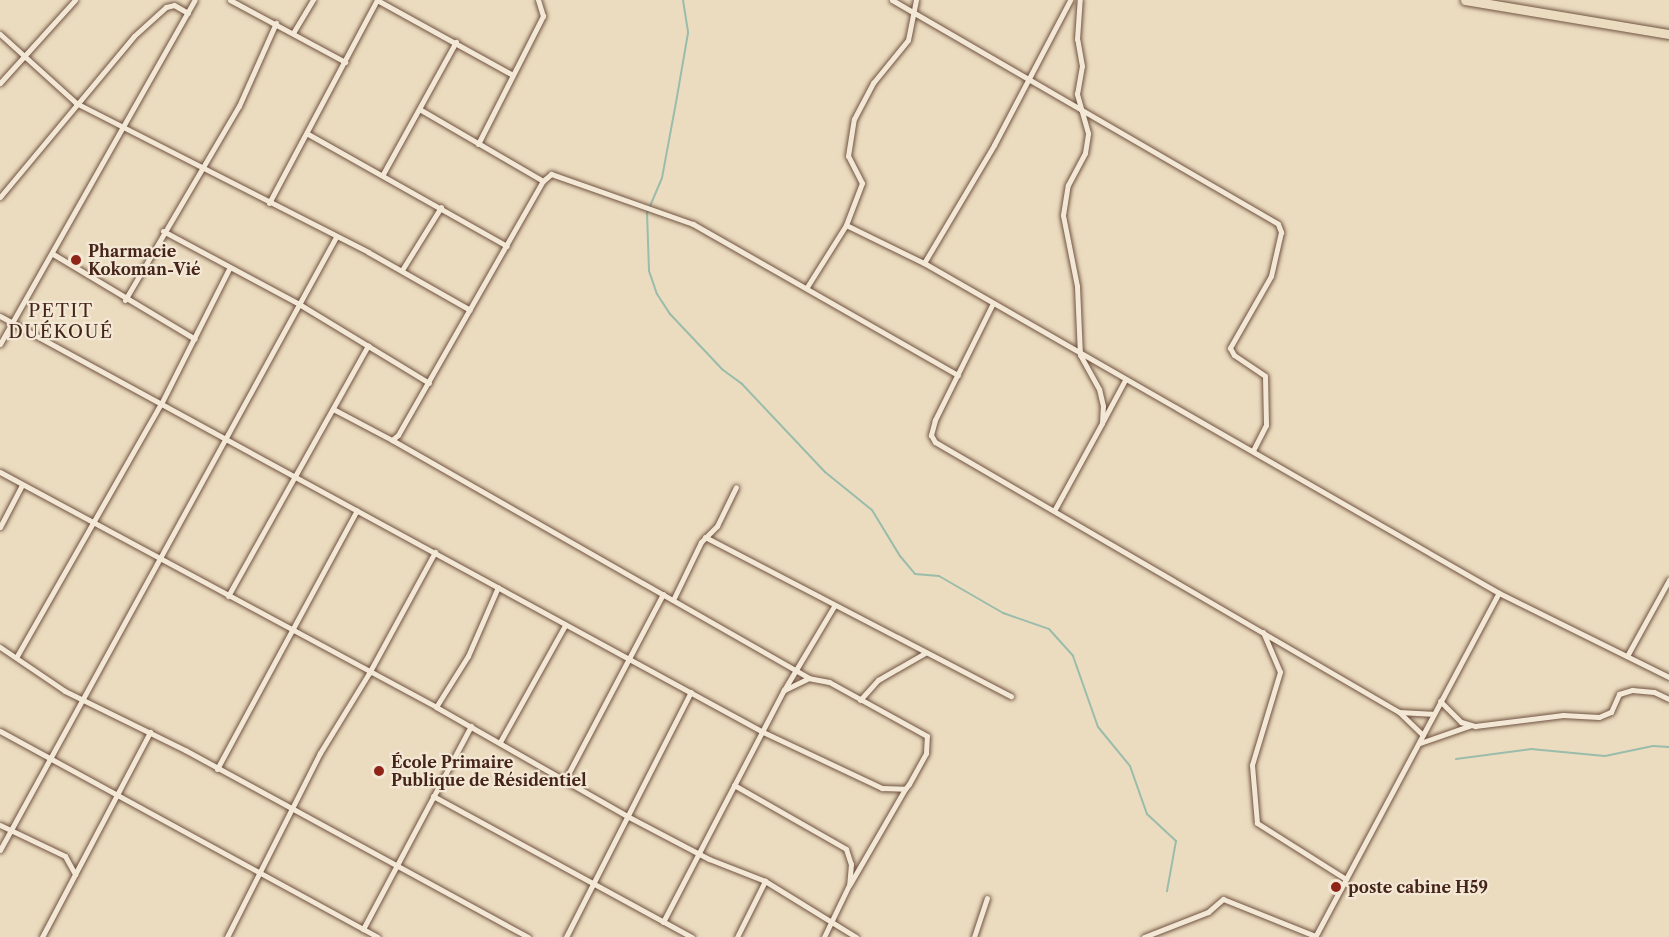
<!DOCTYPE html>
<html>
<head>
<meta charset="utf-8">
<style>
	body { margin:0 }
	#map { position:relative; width:1669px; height:937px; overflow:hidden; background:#ecdcbf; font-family:"Libre Caslon Text",serif }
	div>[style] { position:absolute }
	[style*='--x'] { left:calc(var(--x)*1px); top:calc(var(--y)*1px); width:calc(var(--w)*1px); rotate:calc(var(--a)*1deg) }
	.stream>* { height:2px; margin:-1px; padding:0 1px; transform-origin:1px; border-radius:1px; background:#9abcab }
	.roads { filter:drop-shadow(0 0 2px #705342) drop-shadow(0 0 2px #705342) }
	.minor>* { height:5px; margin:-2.5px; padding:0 2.5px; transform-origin:2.5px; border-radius:2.5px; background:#f3e8d5 }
	.trunk>* { height:9px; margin:-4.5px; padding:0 4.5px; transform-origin:4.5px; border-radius:4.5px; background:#ecdcbf }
	.dots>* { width:16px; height:16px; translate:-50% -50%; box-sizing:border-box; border:3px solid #f3e8d5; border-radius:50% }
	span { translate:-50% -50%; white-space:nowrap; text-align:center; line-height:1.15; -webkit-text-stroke:4.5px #f3e8d5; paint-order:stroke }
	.poi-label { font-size:16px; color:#462519; font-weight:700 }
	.left { translate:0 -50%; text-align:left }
	.neighbourhood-label { font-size:18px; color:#462519; letter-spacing:1.5px }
</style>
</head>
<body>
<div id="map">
	<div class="stream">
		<i style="--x:683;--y:0;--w:33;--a:81"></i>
		<i style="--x:688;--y:33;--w:65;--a:99.8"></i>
		<i style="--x:677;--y:97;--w:82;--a:100.5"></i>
		<i style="--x:662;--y:178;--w:38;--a:113"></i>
		<i style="--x:647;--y:213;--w:58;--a:88"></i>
		<i style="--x:649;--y:271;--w:24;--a:71"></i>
		<i style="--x:657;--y:294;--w:24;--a:57"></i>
		<i style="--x:670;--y:314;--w:77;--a:46.6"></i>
		<i style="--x:723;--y:370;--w:24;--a:36"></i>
		<i style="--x:742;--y:384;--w:121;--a:46.7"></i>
		<i style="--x:825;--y:472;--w:60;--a:39"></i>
		<i style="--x:872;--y:510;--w:54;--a:58.7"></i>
		<i style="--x:900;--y:556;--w:23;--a:50"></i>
		<i style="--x:915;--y:574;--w:24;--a:5"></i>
		<i style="--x:939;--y:576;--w:74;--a:30"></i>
		<i style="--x:1003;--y:613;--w:49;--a:19.2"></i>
		<i style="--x:1049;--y:629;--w:36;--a:48"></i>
		<i style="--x:1073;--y:656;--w:75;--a:70.6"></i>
		<i style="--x:1098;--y:727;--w:50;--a:50.6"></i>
		<i style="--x:1130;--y:766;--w:51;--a:70.5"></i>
		<i style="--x:1147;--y:814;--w:40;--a:43"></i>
		<i style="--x:1176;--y:841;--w:51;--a:100.2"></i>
		<i style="--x:1456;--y:759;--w:76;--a:-7.6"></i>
		<i style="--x:1531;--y:749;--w:74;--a:5.4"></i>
		<i style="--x:1605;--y:756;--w:49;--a:-11.8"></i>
		<i style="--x:1653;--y:746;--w:16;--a:4"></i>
	</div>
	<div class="roads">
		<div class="minor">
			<i style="--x:230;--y:0;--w:131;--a:28.3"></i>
			<i style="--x:377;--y:0;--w:153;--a:28.9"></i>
			<i style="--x:892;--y:0;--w:446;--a:30.1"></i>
			<i style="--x:1278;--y:224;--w:9;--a:69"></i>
			<i style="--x:1281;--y:232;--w:45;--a:102.8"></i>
			<i style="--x:1271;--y:276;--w:83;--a:119.7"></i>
			<i style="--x:1230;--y:348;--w:8;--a:60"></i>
			<i style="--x:1234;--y:355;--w:37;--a:34"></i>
			<i style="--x:1265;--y:376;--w:49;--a:88.8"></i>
			<i style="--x:1266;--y:425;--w:29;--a:117"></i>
			<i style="--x:293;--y:33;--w:39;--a:-59"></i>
			<i style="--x:0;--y:34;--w:103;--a:42.2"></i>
			<i style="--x:76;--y:103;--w:328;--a:27"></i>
			<i style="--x:368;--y:252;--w:117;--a:29.6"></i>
			<i style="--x:0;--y:83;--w:112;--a:-47.9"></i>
			<i style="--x:421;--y:110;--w:141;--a:30.2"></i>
			<i style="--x:308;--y:134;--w:228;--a:29.4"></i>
			<i style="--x:478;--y:144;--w:144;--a:-63.1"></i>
			<i style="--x:543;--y:16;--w:17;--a:-107"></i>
			<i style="--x:383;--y:174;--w:151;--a:-61.1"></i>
			<i style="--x:0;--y:197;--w:209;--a:-50.2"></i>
			<i style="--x:134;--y:36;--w:43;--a:-42.2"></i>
			<i style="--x:166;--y:7;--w:8;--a:-14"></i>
			<i style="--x:174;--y:5;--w:16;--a:30"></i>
			<i style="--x:269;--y:203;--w:230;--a:-62"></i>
			<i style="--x:846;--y:225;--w:45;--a:-69.1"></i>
			<i style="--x:862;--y:183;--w:30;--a:-117"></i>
			<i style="--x:848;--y:156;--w:37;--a:-81"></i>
			<i style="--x:854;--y:119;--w:41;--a:-62.2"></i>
			<i style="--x:873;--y:83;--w:55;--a:-50.9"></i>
			<i style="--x:908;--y:40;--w:41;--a:-78.7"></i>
			<i style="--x:163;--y:231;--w:154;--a:28.2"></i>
			<i style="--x:299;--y:304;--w:152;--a:31.3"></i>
			<i style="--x:53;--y:254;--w:165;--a:30.9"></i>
			<i style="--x:924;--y:263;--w:137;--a:-59.3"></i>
			<i style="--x:994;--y:145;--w:164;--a:-62.3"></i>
			<i style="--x:402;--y:270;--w:74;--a:-58.2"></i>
			<i style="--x:807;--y:287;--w:73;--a:-57.8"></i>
			<i style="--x:846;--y:225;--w:87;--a:26"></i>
			<i style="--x:924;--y:263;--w:663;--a:29.85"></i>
			<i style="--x:1499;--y:593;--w:190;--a:26.3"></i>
			<i style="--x:125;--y:300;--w:225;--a:-59.6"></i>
			<i style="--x:239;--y:106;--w:91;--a:-66"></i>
			<i style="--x:993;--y:303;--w:131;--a:116.4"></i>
			<i style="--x:935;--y:420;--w:16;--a:105"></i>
			<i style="--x:931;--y:435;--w:8;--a:60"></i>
			<i style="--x:935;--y:442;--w:537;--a:30.19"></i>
			<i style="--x:1399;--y:712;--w:33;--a:3"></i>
			<i style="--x:0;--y:316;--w:869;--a:28.6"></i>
			<i style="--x:763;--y:732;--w:132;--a:25.2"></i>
			<i style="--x:882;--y:788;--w:23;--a:2"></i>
			<i style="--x:905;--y:789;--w:6;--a:-51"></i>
			<i style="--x:909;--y:784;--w:35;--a:-61"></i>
			<i style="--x:926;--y:753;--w:17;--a:-87"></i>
			<i style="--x:927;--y:736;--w:112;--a:-151.1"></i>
			<i style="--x:829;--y:682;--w:20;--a:-169"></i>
			<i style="--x:809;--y:678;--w:28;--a:154"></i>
			<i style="--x:0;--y:344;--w:395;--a:-60.5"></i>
			<i style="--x:335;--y:410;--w:64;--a:27.8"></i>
			<i style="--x:392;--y:440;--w:8;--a:-40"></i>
			<i style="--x:398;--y:435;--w:292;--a:-60.3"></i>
			<i style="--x:543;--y:181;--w:11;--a:-41"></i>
			<i style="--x:551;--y:174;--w:151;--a:19.4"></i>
			<i style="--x:693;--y:224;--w:305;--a:29.7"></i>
			<i style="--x:1103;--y:421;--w:47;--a:-61.8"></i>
			<i style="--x:392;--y:440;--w:480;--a:29.7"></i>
			<i style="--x:0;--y:472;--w:495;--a:28.3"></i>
			<i style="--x:436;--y:707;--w:220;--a:29.7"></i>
			<i style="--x:627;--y:816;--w:93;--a:27.7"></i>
			<i style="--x:709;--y:859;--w:60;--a:21.4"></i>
			<i style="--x:765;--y:881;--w:107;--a:31.6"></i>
			<i style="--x:1055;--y:509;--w:98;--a:-61.3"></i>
			<i style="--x:1102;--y:423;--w:17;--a:-87"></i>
			<i style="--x:1103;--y:406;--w:17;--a:-103"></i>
			<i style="--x:1099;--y:389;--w:39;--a:-119"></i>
			<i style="--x:1080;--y:355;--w:69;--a:-92.5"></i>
			<i style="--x:1077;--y:286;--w:72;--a:-101.2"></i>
			<i style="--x:1063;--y:215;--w:30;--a:-81"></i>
			<i style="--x:1068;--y:185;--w:36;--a:-62"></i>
			<i style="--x:1085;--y:153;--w:20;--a:-81"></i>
			<i style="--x:1088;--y:133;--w:41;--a:-105.8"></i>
			<i style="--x:1077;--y:94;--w:28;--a:-80"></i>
			<i style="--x:1082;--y:66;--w:27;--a:-100"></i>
			<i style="--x:1077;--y:39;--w:39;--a:-86"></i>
			<i style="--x:0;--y:527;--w:47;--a:-62.4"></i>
			<i style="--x:705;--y:537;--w:345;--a:27.5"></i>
			<i style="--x:228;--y:596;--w:287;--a:-60.8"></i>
			<i style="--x:673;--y:600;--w:64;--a:-64.2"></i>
			<i style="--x:701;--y:542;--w:23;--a:-45"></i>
			<i style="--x:717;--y:526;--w:43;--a:-64"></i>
			<i style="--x:1263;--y:632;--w:43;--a:67"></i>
			<i style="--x:1280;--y:672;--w:97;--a:106.8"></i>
			<i style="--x:1252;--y:765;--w:58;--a:85.1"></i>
			<i style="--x:1257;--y:823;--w:105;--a:32.2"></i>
			<i style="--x:0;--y:647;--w:78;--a:34.1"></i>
			<i style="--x:65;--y:691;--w:134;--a:26.2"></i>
			<i style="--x:185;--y:750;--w:391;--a:28.6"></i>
			<i style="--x:17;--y:656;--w:290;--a:-60.3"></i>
			<i style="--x:161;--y:404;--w:151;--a:-63.3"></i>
			<i style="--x:1627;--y:656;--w:87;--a:-61.1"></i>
			<i style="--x:860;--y:700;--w:27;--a:-48"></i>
			<i style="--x:878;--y:680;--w:54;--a:-29.9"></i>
			<i style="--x:1440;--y:701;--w:30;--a:45"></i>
			<i style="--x:1461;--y:722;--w:15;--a:16"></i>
			<i style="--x:1475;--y:726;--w:89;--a:-7.1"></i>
			<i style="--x:1563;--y:715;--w:36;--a:3"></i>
			<i style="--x:1599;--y:717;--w:13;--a:-23"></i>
			<i style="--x:1611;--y:712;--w:20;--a:-66"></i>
			<i style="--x:1619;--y:694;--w:14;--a:-17"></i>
			<i style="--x:1632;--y:690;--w:22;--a:5"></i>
			<i style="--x:1654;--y:692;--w:17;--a:25"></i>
			<i style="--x:436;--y:707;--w:60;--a:-57.9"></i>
			<i style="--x:468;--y:656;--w:75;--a:-66.5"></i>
			<i style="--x:1399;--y:712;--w:33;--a:44"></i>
			<i style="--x:0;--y:731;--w:430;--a:28.6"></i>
			<i style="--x:500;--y:742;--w:134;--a:-60.9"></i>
			<i style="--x:1420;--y:743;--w:52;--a:-19.1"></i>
			<i style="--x:217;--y:769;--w:294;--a:-61.6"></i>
			<i style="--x:566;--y:778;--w:208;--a:-62.2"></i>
			<i style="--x:734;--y:785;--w:129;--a:29.7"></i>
			<i style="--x:846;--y:849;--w:16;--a:72"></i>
			<i style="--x:851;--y:864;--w:21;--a:95"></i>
			<i style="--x:849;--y:885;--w:58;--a:115.7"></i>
			<i style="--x:433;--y:796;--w:295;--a:28.6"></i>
			<i style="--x:0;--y:825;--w:72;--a:25.5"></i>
			<i style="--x:65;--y:856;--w:21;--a:61"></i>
			<i style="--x:0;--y:850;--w:699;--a:-61.27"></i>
			<i style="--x:850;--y:884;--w:110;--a:-59.9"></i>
			<i style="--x:663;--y:922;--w:262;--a:-62.5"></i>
			<i style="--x:784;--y:690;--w:98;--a:-59.2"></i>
			<i style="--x:363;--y:929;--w:230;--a:-62"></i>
			<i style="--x:42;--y:937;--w:232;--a:-62.2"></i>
			<i style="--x:227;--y:937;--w:206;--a:-63.2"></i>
			<i style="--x:320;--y:753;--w:94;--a:-58.5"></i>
			<i style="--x:369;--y:673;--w:138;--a:-61.4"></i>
			<i style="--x:566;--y:937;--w:275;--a:-63"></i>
			<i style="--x:737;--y:937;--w:63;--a:-63.4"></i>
			<i style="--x:974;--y:937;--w:41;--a:-71.6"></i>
			<i style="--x:1144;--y:937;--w:69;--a:-21.3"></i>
			<i style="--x:1208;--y:912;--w:20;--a:-41"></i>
			<i style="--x:1223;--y:899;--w:99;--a:21.9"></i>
			<i style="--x:1315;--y:937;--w:390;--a:-61.9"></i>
		</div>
		<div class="trunk">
			<i style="--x:1465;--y:0;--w:207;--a:9.5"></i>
		</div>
	</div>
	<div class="dots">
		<i style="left:76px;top:260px;background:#8f2418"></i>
		<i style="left:379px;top:771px;background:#8f2418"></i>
		<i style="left:1336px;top:887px;background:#8f2418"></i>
	</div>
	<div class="poi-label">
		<span class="left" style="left:88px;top:260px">Pharmacie<br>Kokoman-Vié</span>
		<span class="left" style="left:391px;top:771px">École Primaire<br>Publique de Résidentiel</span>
		<span class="left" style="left:1348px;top:887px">poste cabine H59</span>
	</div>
	<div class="neighbourhood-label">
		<span style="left:61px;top:322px">PETIT<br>DUÉKOUÉ</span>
	</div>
</div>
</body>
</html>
